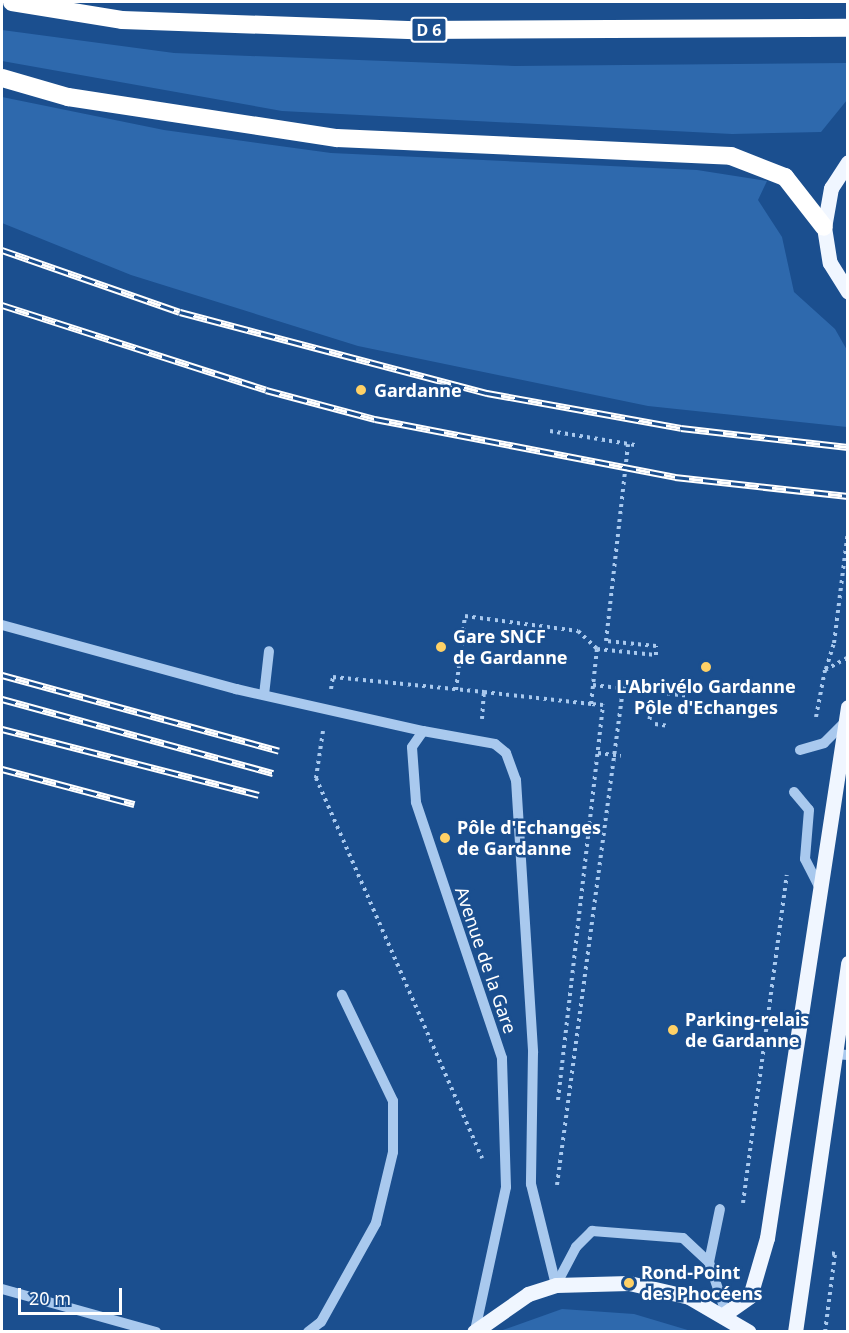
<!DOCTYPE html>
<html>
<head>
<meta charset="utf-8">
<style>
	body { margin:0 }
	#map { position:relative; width:849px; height:1333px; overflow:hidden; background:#1b4f8f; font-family:"Noto Sans",sans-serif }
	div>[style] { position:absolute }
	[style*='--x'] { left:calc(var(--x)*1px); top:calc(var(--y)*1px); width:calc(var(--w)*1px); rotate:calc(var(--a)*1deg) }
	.green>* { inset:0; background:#2e69ad }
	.path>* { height:4px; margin-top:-2px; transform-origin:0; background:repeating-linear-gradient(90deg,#a9c9ee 0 3px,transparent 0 7.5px) }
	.minor>* { height:10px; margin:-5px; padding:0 5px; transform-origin:5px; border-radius:5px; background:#a9c9ee }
	.major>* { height:15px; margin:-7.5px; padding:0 7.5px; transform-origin:7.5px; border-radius:7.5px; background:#f0f6ff }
	.highway>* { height:18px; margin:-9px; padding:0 9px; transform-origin:9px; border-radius:9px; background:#fff }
	.rail>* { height:7px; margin-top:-3.5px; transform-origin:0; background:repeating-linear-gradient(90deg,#1b4f8f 0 14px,#fff 0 28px); box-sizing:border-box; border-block:2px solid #fff }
	.dots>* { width:16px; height:16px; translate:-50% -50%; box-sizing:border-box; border:3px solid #1b4f8f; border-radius:50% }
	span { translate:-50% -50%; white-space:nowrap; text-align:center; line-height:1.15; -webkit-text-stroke:5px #1b4f8f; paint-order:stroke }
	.shield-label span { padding:2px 4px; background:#1b4f8f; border:2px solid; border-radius:4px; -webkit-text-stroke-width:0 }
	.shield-label { font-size:16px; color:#fff; font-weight:700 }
	.poi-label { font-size:18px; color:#fff; font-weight:700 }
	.left { translate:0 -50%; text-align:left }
	.street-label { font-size:18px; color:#fff }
	.frame { position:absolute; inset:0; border:3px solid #fff; pointer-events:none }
	.scale { position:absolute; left:18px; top:1288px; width:104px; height:27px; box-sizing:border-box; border:3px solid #fff; border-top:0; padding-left:8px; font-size:18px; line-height:21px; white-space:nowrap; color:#fff; -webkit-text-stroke:4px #1b4f8f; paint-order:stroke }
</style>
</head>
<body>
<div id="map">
	<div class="green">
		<i style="clip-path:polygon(2px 30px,174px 53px,515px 66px,847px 63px,847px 100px,821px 132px,732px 134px,282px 111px,2px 61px)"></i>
		<i style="clip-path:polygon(2px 97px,164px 130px,331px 153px,697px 170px,767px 181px,758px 200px,782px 237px,794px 292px,835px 329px,847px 350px,847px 427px,648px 406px,358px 346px,131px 275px,2px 223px)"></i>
		<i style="clip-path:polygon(562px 1309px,634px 1314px,691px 1331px,500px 1331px)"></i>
	</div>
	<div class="path">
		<i style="--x:550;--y:431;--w:86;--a:9.4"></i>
		<i style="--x:826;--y:669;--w:27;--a:-73"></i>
		<i style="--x:834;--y:643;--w:114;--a:-82.9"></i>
		<i style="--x:593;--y:685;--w:96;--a:6.6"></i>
		<i style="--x:331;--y:689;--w:12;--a:-81"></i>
		<i style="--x:333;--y:677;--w:152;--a:5.7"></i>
		<i style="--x:456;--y:690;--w:75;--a:-83.1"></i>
		<i style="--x:465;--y:616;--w:114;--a:7.6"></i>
		<i style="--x:578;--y:631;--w:26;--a:43"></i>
		<i style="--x:597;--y:649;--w:59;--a:5.8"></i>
		<i style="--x:656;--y:655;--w:9;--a:-90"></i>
		<i style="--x:656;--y:646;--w:50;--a:-174.3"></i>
		<i style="--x:606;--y:641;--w:198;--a:-83.6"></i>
		<i style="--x:636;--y:706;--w:15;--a:11"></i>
		<i style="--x:651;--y:709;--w:14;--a:98"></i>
		<i style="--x:816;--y:717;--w:48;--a:-79.2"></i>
		<i style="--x:825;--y:670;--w:26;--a:-29"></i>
		<i style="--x:482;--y:719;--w:27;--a:-86"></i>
		<i style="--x:484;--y:692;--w:108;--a:6.4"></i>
		<i style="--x:655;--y:724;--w:14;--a:8"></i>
		<i style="--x:323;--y:731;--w:48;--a:98.5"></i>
		<i style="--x:316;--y:778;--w:415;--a:66.4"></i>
		<i style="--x:598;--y:753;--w:23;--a:7"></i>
		<i style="--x:558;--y:1100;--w:398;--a:-83.5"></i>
		<i style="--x:603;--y:705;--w:12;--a:-175"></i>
		<i style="--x:591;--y:704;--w:55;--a:-83.8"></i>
		<i style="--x:557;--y:1185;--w:500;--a:-82.42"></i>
		<i style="--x:743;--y:1203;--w:331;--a:-82.4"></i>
		<i style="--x:825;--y:1332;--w:79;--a:-82.7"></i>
		<i style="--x:835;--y:1254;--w:5;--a:-169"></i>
	</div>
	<div class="minor">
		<i style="--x:2;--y:625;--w:243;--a:15.3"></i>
		<i style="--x:236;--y:689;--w:192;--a:12.7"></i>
		<i style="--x:264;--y:695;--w:44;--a:-83.5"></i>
		<i style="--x:800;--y:750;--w:25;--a:-16"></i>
		<i style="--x:824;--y:743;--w:30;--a:-45"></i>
		<i style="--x:794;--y:792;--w:23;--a:50"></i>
		<i style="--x:809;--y:810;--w:49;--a:94.7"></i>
		<i style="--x:805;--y:859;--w:34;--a:63"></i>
		<i style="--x:834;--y:1054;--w:14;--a:4"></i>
		<i style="--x:709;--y:1262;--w:54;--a:-78.3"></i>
		<i style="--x:556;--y:1285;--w:43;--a:-62.2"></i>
		<i style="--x:576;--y:1247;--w:23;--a:-45"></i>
		<i style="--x:592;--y:1231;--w:91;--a:4.4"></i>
		<i style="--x:683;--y:1238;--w:35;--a:43"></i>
		<i style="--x:709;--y:1262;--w:54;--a:71.6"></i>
		<i style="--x:2;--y:1289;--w:160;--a:15.6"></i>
		<i style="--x:476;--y:1326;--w:142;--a:-77.8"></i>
		<i style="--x:506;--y:1187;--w:129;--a:-91.8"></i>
		<i style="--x:502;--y:1058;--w:270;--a:-108.6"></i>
		<i style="--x:416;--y:802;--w:55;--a:-94.2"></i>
		<i style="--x:412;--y:747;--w:19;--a:-55"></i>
		<i style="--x:423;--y:731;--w:73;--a:10.2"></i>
		<i style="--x:495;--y:744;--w:14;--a:39"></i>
		<i style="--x:506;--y:753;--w:29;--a:70"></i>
		<i style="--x:516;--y:780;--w:273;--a:86.4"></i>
		<i style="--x:533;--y:1052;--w:132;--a:90.9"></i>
		<i style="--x:531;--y:1184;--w:104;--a:76.1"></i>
		<i style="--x:308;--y:1332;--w:16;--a:-38"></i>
		<i style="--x:321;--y:1322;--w:113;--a:-60.9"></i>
		<i style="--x:376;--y:1223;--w:73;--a:-76.5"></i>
		<i style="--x:393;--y:1152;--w:51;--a:-90"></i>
		<i style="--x:393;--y:1101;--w:118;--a:-115.7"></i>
	</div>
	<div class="major">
		<i style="--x:848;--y:162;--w:31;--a:123"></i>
		<i style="--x:831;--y:188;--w:40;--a:100"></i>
		<i style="--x:824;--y:227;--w:36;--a:81"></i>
		<i style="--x:830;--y:263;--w:34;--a:58"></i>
		<i style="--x:726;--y:1313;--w:29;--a:-35"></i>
		<i style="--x:750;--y:1296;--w:60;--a:-73.7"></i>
		<i style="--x:767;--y:1238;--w:537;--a:-81.33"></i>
		<i style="--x:474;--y:1332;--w:66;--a:-35.1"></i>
		<i style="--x:528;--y:1294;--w:29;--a:-18"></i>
		<i style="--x:556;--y:1285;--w:73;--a:-1.6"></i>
		<i style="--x:629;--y:1283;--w:62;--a:13.1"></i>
		<i style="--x:689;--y:1297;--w:69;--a:30.3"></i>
		<i style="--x:795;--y:1332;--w:373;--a:-81.8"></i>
	</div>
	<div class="highway">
		<i style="--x:12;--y:2;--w:111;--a:9.3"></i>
		<i style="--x:122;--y:20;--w:293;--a:2"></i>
		<i style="--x:415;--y:30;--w:433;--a:-0.3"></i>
		<i style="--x:2;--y:78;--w:69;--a:16.1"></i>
		<i style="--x:68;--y:97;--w:272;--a:8.7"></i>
		<i style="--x:337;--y:138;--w:394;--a:2.6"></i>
		<i style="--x:731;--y:156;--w:58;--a:21.3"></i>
		<i style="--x:785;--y:177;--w:63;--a:52"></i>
	</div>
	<div class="rail">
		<i style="--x:2;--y:250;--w:188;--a:19.2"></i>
		<i style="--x:180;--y:312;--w:318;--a:14.8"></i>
		<i style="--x:487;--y:393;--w:197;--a:10.2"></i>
		<i style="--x:681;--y:428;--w:168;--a:6.5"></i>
		<i style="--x:2;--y:305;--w:277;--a:17.8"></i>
		<i style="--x:266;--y:390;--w:113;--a:14.9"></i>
		<i style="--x:375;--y:419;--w:306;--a:10.9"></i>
		<i style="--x:675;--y:477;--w:174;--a:6.3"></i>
		<i style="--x:2;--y:675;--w:287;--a:15.3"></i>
		<i style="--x:2;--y:699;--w:281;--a:15.3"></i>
		<i style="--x:2;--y:729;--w:265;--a:14.4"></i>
		<i style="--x:2;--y:769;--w:137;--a:14.9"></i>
	</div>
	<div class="dots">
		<i style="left:361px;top:390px;background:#ffd166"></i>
		<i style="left:441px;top:647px;background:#ffd166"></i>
		<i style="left:706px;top:667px;background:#ffd166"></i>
		<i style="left:445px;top:838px;background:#ffd166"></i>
		<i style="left:673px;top:1030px;background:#ffd166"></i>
		<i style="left:629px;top:1283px;background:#ffd166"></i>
	</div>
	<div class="shield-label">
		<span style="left:429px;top:30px">D 6</span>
	</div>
	<div class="poi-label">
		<span class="left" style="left:374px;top:390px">Gardanne</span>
		<span class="left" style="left:453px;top:647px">Gare SNCF<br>de Gardanne</span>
		<span style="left:706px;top:697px">L'Abrivélo Gardanne<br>Pôle d'Echanges</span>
		<span class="left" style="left:457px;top:838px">Pôle d'Echanges<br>de Gardanne</span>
		<span class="left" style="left:685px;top:1030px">Parking-relais<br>de Gardanne</span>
		<span class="left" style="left:641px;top:1283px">Rond-Point<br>des Phocéens</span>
	</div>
	<div class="street-label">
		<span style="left:486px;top:960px;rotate:71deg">Avenue de la Gare</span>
	</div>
	<div class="frame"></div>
	<div class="scale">20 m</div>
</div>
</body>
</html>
